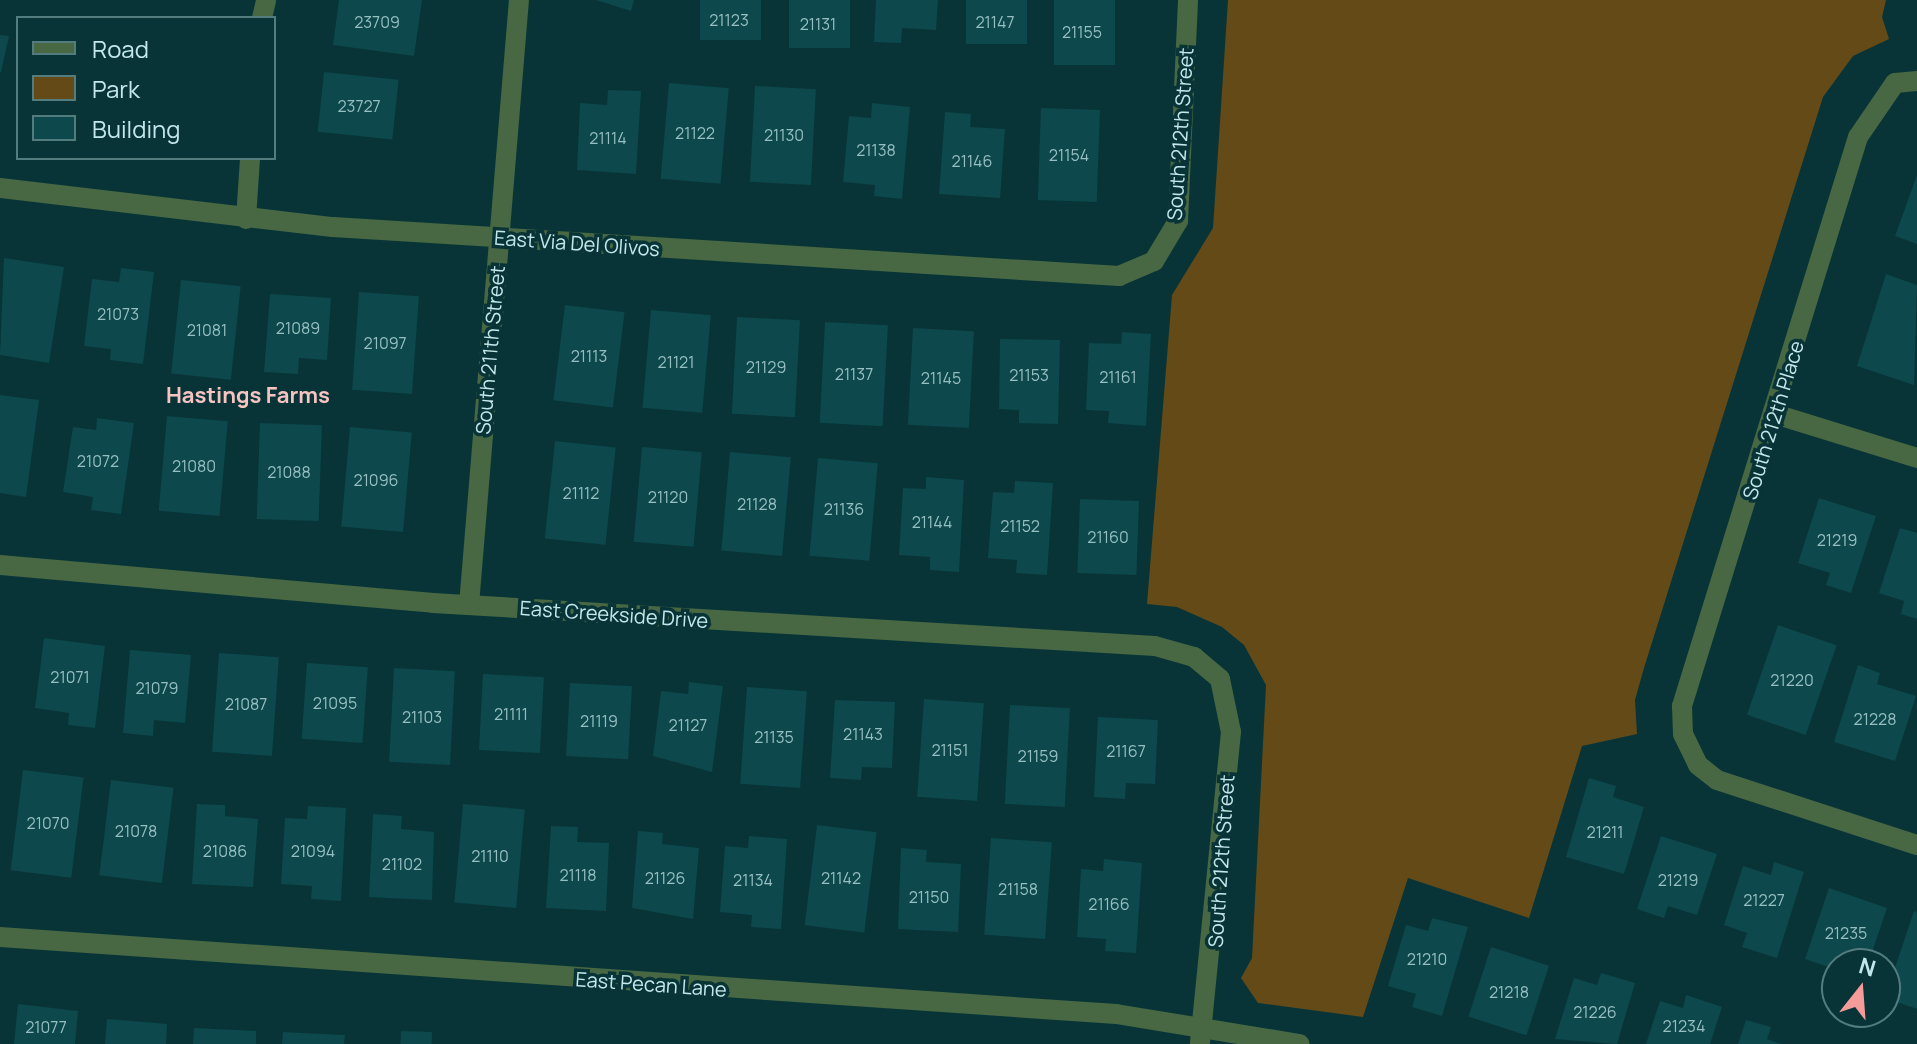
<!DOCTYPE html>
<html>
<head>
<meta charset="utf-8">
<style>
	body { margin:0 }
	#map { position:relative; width:1917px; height:1044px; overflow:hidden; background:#083437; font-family:Manrope,sans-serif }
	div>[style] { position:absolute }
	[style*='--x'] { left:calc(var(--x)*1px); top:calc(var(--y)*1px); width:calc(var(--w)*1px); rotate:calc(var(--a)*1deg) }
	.green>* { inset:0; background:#634a17 }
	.building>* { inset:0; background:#0d484c; transform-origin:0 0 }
	.minor>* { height:20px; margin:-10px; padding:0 10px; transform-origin:10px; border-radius:10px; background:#476842 }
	span { translate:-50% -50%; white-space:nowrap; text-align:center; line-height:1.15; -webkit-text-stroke:7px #083437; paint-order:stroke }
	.number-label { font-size:16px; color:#96bfc2 }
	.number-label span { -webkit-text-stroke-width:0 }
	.street-label { font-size:20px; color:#c3e7ea }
	.neighbourhood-label { font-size:22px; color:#f8c4c2; font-weight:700 }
	.legend { position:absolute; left:16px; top:16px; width:260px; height:144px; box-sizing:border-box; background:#083437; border:2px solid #537c7f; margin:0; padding:10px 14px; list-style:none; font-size:24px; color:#c3e7ea }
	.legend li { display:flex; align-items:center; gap:16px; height:40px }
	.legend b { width:40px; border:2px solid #537c7f }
	.north { position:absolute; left:1821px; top:948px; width:80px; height:80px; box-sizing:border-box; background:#083437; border:2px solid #537c7f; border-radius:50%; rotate:17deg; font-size:22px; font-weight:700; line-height:32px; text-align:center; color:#c3e7ea }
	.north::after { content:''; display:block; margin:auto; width:28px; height:36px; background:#f59b99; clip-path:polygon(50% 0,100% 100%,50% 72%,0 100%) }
</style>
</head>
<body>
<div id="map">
	<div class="green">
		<i style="clip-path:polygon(1228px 0,1886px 0,1882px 17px,1889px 39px,1853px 56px,1823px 97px,1644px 668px,1635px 700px,1637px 734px,1582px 746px,1529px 918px,1408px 878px,1363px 1017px,1258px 1003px,1241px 978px,1252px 958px,1266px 685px,1244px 645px,1222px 627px,1177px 607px,1147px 604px,1172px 295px,1213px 228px)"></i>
	</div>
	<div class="building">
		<i style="clip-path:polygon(339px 0,422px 0,414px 56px,333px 45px)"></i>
		<i style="clip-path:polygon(596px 0,634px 0,631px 11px)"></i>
		<i style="left:700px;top:0;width:61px;height:40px"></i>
		<i style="left:789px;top:0;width:61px;height:48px"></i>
		<i style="clip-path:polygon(876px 0,938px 0,936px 30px,902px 28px,901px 43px,874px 42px)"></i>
		<i style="left:966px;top:0;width:61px;height:44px"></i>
		<i style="left:1054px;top:0;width:61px;height:65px"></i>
		<i style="clip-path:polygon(0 35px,9px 36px,1px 72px,0 72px)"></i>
		<i style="left:324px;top:72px;width:75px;height:60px;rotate:6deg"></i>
		<i style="left:669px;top:83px;width:60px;height:96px;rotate:5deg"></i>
		<i style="left:755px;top:86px;width:61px;height:96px;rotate:3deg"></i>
		<i style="clip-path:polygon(608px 90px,641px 91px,636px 174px,577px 170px,580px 103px,607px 105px)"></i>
		<i style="clip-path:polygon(872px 103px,910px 107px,902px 199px,874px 196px,875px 185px,843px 182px,849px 116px,871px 118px)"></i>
		<i style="left:1041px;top:108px;width:59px;height:92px;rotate:2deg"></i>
		<i style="clip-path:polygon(945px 112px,971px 114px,970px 127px,1005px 129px,1000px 198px,939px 194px)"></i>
		<i style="clip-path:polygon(1917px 175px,1917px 244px,1895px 236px)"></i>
		<i style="clip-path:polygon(4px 258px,64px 267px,49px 363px,0 355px)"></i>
		<i style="clip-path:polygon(121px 268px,154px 272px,143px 364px,110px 360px,111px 349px,84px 346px,92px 279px,119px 282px)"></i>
		<i style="clip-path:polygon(1886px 274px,1917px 285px,1914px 385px,1857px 366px)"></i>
		<i style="left:181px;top:280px;width:60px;height:94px;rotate:6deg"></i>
		<i style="left:359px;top:292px;width:60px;height:98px;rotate:4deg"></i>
		<i style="clip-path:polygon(270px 294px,331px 298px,327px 360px,299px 358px,298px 374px,264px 372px)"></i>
		<i style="left:565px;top:305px;width:60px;height:96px;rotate:7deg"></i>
		<i style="left:651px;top:310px;width:60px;height:98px;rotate:5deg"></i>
		<i style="left:737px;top:317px;width:63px;height:97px;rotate:3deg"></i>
		<i style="left:825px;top:322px;width:63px;height:101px;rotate:3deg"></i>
		<i style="left:913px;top:328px;width:61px;height:97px;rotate:3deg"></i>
		<i style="clip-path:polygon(1122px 332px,1151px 334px,1146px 426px,1108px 423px,1109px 411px,1086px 410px,1089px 343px,1121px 344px)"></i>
		<i style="clip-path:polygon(1000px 339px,1060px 340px,1058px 424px,1019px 423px,1019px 410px,999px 409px)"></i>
		<i style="clip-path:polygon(0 395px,39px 400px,26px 497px,0 493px)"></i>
		<i style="left:167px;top:416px;width:61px;height:95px;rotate:5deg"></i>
		<i style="clip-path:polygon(97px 418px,134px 423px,121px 514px,91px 510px,93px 497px,63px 492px,73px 427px,96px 430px)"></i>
		<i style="left:260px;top:423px;width:62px;height:96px;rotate:2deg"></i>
		<i style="left:350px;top:427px;width:62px;height:100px;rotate:5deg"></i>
		<i style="left:555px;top:441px;width:61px;height:98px;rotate:6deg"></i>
		<i style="left:642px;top:447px;width:60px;height:95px;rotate:5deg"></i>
		<i style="left:730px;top:452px;width:61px;height:99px;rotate:5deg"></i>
		<i style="left:818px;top:458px;width:60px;height:98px;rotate:5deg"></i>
		<i style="clip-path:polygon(926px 477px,964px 480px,959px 572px,930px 570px,930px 557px,899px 555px,903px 488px,926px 489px)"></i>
		<i style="clip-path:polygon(1015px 481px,1053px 483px,1047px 575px,1016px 573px,1017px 560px,988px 558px,993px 492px,1014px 493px)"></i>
		<i style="clip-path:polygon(1819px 498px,1876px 516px,1851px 593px,1826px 585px,1830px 573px,1798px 563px)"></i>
		<i style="left:1080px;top:499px;width:59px;height:74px;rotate:2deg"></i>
		<i style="clip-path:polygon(1900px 528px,1917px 533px,1917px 619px,1901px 614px,1904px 601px,1879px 593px)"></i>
		<i style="left:1778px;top:625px;width:62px;height:95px;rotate:19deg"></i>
		<i style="clip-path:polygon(44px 638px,105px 646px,95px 728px,68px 725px,69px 713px,35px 708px)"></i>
		<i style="clip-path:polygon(130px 650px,191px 655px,185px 723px,154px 720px,153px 736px,123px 733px)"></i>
		<i style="left:219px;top:653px;width:60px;height:99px;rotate:4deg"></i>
		<i style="left:307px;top:663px;width:61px;height:76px;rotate:4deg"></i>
		<i style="clip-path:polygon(1858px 665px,1880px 673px,1877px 684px,1916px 696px,1895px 761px,1834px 742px)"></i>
		<i style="left:394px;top:668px;width:61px;height:94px;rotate:3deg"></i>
		<i style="left:483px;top:674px;width:61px;height:76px;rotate:3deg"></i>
		<i style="clip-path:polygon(689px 682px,723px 686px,712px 772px,653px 756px,661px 691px,688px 694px)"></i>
		<i style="left:570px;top:683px;width:62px;height:73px;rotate:3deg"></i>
		<i style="left:747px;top:687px;width:60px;height:97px;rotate:4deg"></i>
		<i style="left:924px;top:699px;width:60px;height:98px;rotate:4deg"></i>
		<i style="clip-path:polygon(835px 700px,895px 702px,892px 768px,862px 767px,861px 780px,830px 778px)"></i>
		<i style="left:1010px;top:705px;width:60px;height:99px;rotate:3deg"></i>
		<i style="clip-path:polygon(1098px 717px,1158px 720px,1155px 784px,1126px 783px,1125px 799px,1094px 797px)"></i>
		<i style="left:23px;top:770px;width:61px;height:101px;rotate:7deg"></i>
		<i style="clip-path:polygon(1589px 778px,1616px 786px,1613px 797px,1644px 807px,1624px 874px,1566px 857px)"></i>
		<i style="left:111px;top:780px;width:63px;height:96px;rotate:7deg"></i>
		<i style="clip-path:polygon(197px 804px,225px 805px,225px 816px,258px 819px,253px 887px,192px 884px)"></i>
		<i style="left:463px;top:804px;width:62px;height:99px;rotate:5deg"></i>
		<i style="clip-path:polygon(308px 806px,346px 808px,341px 901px,311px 899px,312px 886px,281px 884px,285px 818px,307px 819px)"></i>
		<i style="clip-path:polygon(373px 814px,402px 816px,401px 829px,434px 832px,432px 900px,369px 897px)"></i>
		<i style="left:817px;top:825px;width:60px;height:101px;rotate:7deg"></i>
		<i style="clip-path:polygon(551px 826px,578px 827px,577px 842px,609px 843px,606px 911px,546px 908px)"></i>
		<i style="clip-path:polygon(638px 831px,663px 833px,662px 844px,699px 848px,693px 919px,632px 908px)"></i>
		<i style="clip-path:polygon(749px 836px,787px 839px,781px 929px,751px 927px,752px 915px,720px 912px,725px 846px,748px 848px)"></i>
		<i style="clip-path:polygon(1661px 836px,1717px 854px,1697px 915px,1668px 906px,1664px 918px,1637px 909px)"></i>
		<i style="left:991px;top:838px;width:61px;height:97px;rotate:4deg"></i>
		<i style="clip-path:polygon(901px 848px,927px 850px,926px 862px,961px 864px,958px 932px,898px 929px)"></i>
		<i style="clip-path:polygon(1104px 859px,1142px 863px,1136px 953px,1105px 951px,1106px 939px,1077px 937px,1081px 869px,1103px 871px)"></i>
		<i style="clip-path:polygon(1774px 862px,1804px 872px,1777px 958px,1742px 947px,1747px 933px,1724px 925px,1743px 866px,1771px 875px)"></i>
		<i style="clip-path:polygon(1829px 888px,1887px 908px,1868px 964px,1837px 964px,1837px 970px,1805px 959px)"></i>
		<i style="clip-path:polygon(1914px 911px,1917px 912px,1917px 1009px,1885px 998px)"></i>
		<i style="clip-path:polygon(1432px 918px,1468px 927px,1442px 1016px,1412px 1007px,1416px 994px,1388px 986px,1406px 925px,1428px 931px)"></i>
		<i style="left:1491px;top:947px;width:61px;height:73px;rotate:18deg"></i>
		<i style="clip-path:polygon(1601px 973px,1635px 983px,1617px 1044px,1555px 1039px,1574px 978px,1597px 985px)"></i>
		<i style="clip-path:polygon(1686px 995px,1722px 1007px,1710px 1044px,1646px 1044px,1660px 1001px,1683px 1008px)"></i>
		<i style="clip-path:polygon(18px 1004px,78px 1011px,75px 1044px,14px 1044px)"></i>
		<i style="clip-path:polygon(107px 1019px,167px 1024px,166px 1044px,105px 1044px)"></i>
		<i style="clip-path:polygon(1746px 1020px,1771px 1027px,1767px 1039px,1781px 1044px,1738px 1044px)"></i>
		<i style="clip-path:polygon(194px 1028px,256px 1031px,256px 1044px,193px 1044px)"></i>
		<i style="left:401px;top:1031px;width:31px;height:13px;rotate:2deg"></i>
		<i style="clip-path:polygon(283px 1032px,345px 1035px,344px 1044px,282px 1044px)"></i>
	</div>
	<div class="minor">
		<i style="--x:262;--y:18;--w:18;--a:-77"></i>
		<i style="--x:1917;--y:81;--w:22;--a:175"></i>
		<i style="--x:1895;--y:83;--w:65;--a:124.4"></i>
		<i style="--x:1858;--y:137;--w:596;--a:107.19"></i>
		<i style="--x:1682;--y:706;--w:28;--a:88"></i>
		<i style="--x:1683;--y:734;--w:34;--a:64"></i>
		<i style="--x:1698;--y:765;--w:24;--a:38"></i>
		<i style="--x:1717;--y:780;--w:210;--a:18"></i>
		<i style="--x:0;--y:188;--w:335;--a:6.7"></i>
		<i style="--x:333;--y:227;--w:788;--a:3.57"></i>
		<i style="--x:1119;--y:276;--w:38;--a:-23"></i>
		<i style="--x:1154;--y:261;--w:47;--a:-59"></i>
		<i style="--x:1178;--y:221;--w:221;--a:-87.4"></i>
		<i style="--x:246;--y:219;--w:61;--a:-86.2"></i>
		<i style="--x:1775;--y:414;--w:149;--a:17.2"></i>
		<i style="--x:0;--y:565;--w:435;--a:5"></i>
		<i style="--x:433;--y:603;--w:723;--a:3.41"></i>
		<i style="--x:1155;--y:646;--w:41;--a:15.8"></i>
		<i style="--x:1194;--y:657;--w:34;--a:40"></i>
		<i style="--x:1220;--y:679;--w:54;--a:78.3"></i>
		<i style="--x:1231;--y:732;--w:314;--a:95.7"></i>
		<i style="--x:469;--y:605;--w:607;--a:-85.28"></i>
		<i style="--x:0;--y:937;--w:1119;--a:3.95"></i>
		<i style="--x:1116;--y:1014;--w:186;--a:9.3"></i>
	</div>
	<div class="number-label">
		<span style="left:729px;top:20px">21123</span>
		<span style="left:377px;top:22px">23709</span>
		<span style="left:995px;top:22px">21147</span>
		<span style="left:818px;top:24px">21131</span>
		<span style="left:1082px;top:32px">21155</span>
		<span style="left:359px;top:106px">23727</span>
		<span style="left:695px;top:133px">21122</span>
		<span style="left:784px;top:135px">21130</span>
		<span style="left:608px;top:138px">21114</span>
		<span style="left:876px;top:150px">21138</span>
		<span style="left:1069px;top:155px">21154</span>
		<span style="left:972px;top:161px">21146</span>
		<span style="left:118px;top:314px">21073</span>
		<span style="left:298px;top:328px">21089</span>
		<span style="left:207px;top:330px">21081</span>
		<span style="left:385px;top:343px">21097</span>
		<span style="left:589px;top:356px">21113</span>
		<span style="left:676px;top:362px">21121</span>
		<span style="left:766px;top:367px">21129</span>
		<span style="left:854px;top:374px">21137</span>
		<span style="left:1029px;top:375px">21153</span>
		<span style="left:1118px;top:377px">21161</span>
		<span style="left:941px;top:378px">21145</span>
		<span style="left:98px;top:461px">21072</span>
		<span style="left:194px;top:466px">21080</span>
		<span style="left:289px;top:472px">21088</span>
		<span style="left:376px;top:480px">21096</span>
		<span style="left:581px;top:493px">21112</span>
		<span style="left:668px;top:497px">21120</span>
		<span style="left:757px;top:504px">21128</span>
		<span style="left:844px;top:509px">21136</span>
		<span style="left:932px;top:522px">21144</span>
		<span style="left:1020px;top:526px">21152</span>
		<span style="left:1108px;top:537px">21160</span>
		<span style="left:1837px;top:540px">21219</span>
		<span style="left:70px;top:677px">21071</span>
		<span style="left:1792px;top:680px">21220</span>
		<span style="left:157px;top:688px">21079</span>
		<span style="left:335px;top:703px">21095</span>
		<span style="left:246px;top:704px">21087</span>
		<span style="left:511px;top:714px">21111</span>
		<span style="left:422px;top:717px">21103</span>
		<span style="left:1875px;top:719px">21228</span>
		<span style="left:599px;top:721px">21119</span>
		<span style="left:688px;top:725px">21127</span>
		<span style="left:863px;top:734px">21143</span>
		<span style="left:774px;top:737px">21135</span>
		<span style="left:950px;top:750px">21151</span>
		<span style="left:1126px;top:751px">21167</span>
		<span style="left:1038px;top:756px">21159</span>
		<span style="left:48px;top:823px">21070</span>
		<span style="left:136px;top:831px">21078</span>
		<span style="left:1605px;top:832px">21211</span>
		<span style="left:225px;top:851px">21086</span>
		<span style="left:313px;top:851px">21094</span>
		<span style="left:490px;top:856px">21110</span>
		<span style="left:402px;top:864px">21102</span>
		<span style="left:578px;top:875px">21118</span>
		<span style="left:665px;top:878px">21126</span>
		<span style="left:841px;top:878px">21142</span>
		<span style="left:753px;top:880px">21134</span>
		<span style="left:1678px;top:880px">21219</span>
		<span style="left:1018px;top:889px">21158</span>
		<span style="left:929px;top:897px">21150</span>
		<span style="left:1764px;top:900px">21227</span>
		<span style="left:1109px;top:904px">21166</span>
		<span style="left:1846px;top:933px">21235</span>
		<span style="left:1427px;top:959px">21210</span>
		<span style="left:1509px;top:992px">21218</span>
		<span style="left:1595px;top:1012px">21226</span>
		<span style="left:1684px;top:1026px">21234</span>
		<span style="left:46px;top:1027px">21077</span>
	</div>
	<div class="street-label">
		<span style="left:1180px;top:134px;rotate:-86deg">South 212th Street</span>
		<span style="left:577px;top:243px;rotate:4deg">East Via Del Olivos</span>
		<span style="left:490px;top:350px;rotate:-85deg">South 211th Street</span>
		<span style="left:1773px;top:420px;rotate:-73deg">South 212th Place</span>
		<span style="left:614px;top:614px;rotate:4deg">East Creekside Drive</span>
		<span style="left:1221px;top:861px;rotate:-86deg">South 212th Street</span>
		<span style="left:651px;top:984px;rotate:4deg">East Pecan Lane</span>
	</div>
	<div class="neighbourhood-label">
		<span style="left:248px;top:396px">Hastings Farms</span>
	</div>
	<ul class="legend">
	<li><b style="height:10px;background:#476842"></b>Road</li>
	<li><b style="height:22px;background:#634a17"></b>Park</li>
	<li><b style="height:22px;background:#0d484c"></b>Building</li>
	</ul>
	<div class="north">N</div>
</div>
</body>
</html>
